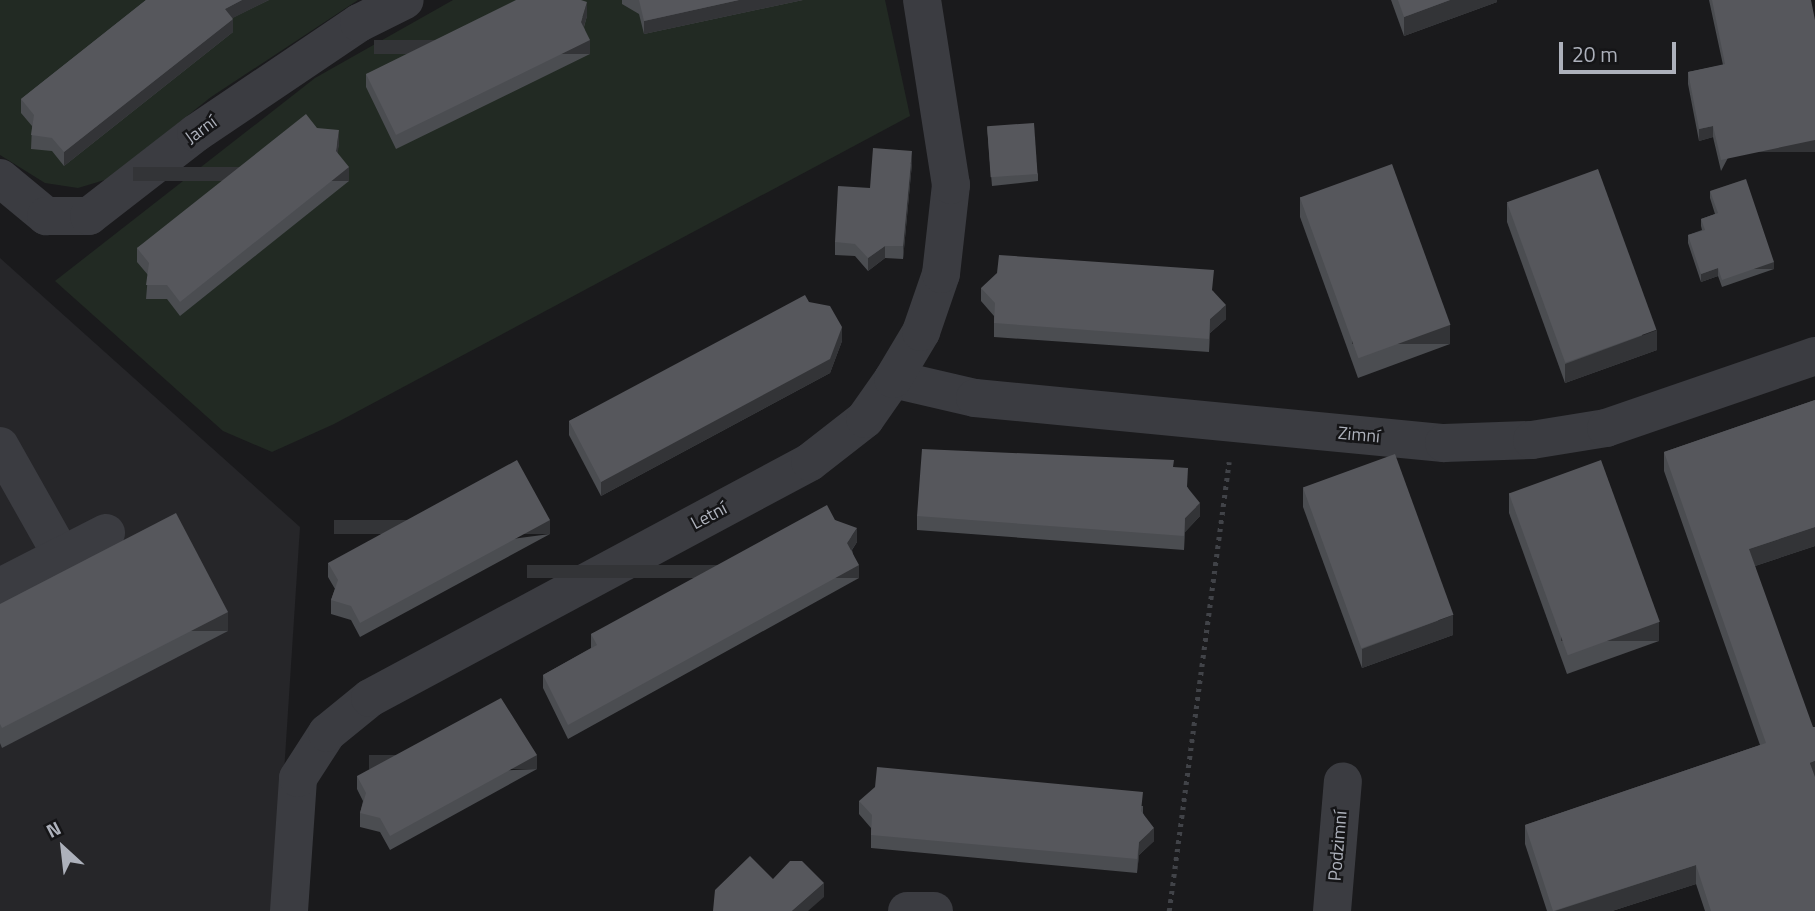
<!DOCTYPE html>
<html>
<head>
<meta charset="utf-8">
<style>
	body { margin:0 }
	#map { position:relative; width:1815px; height:911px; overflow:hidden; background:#1a1a1c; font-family:"Titillium Web",sans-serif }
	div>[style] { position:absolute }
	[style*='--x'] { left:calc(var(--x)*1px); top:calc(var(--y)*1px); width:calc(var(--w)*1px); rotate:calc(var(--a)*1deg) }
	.built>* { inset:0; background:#262629 }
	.green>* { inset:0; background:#222a23 }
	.path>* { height:4.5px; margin-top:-2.25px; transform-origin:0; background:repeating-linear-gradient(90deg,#414348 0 3.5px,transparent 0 8.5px) }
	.minor>* { height:38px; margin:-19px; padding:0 19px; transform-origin:19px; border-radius:19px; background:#3b3c41 }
	.wall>* { inset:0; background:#4b4d51 }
	.shaded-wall>* { inset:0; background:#333437; transform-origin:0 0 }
	.building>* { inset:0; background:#56575c; transform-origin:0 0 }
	span { translate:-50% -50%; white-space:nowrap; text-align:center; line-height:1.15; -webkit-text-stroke:5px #151517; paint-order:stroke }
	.street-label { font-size:18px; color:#adb1bb }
	.north { position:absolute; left:28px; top:813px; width:70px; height:70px; -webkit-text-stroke:5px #151517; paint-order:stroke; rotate:333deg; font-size:19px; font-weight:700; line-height:28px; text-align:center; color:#adb1bb }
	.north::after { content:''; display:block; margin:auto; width:24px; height:32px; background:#adb1bb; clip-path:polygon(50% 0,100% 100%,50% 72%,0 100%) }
	.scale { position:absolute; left:1559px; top:42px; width:117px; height:32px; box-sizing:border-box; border:4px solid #adb1bb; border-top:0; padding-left:9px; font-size:21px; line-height:24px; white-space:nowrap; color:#adb1bb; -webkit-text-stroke:5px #151517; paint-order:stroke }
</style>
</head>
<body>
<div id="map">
	<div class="built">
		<i style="clip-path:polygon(0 258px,300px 527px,275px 911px,0 911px)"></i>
	</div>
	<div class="green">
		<i style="clip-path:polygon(0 0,358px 0,211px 97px,108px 179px,78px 188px,45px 183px,0 155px)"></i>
		<i style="clip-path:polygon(453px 0,885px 0,910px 116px,334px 424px,272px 452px,223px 431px,55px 281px,315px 78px)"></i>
	</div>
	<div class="path">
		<i style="--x:1169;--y:911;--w:453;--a:-82.4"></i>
	</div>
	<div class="minor">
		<i style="--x:0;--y:178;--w:60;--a:39.6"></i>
		<i style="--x:46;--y:216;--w:43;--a:0"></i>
		<i style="--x:89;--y:216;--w:135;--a:-37.8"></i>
		<i style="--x:196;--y:133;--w:197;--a:-34"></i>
		<i style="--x:359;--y:23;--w:51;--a:-26.6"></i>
		<i style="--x:893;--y:379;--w:84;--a:13"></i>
		<i style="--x:975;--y:398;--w:471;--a:5.5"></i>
		<i style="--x:1444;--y:443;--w:88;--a:-2"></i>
		<i style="--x:1532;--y:440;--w:75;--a:-9.2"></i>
		<i style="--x:1606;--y:428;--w:221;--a:-19"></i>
		<i style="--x:0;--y:446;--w:126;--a:60.6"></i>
		<i style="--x:0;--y:587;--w:119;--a:-27"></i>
		<i style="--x:289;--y:911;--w:133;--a:-86.1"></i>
		<i style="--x:298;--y:778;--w:54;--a:-57.2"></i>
		<i style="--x:327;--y:733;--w:55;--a:-39.1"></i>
		<i style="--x:370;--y:698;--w:499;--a:-28.2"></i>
		<i style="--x:810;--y:462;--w:70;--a:-38"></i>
		<i style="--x:865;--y:419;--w:49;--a:-55"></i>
		<i style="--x:893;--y:379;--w:55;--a:-59.2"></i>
		<i style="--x:921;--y:332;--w:61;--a:-71"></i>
		<i style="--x:941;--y:274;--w:90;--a:-83.6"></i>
		<i style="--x:951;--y:185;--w:187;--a:-98.9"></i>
		<i style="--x:907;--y:911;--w:27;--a:0"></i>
		<i style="--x:1332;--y:911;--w:130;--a:-85.2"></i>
	</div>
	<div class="wall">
		<i style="clip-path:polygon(146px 0,269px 0,232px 18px,233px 32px,64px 166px,52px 151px,31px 149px,32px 126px,21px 113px,21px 99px)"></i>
		<i style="clip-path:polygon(622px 0,803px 0,644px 34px,639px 14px,622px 4px)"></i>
		<i style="clip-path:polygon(1391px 0,1497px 0,1497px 2px,1404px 36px)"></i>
		<i style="clip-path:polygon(1709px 0,1811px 0,1721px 171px,1713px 137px,1699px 141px,1688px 84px,1688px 72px,1723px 65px)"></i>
		<i style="clip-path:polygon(587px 16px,584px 27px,590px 54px,396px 149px,366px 87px,366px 74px)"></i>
		<i style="clip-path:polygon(987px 127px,1038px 174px,1038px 181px,992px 186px)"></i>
		<i style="clip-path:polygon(317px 128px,339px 144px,337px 153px,349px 181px,180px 316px,167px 299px,146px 299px,148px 275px,137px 262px,137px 248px)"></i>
		<i style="clip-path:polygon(912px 163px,903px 259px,885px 258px,868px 271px,855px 256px,835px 255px,835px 242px,870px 188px)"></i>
		<i style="clip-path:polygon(1710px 191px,1774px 269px,1722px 287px,1718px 276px,1701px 282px,1688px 243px,1688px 235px,1702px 230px,1701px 226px,1701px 219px,1715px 214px,1710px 198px)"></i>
		<i style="clip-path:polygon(1300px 197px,1450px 344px,1358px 378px,1300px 217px)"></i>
		<i style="clip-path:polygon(1507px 203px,1657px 350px,1565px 383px,1507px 222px)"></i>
		<i style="clip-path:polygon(981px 288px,1213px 291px,1226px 319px,1210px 333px,1209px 352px,994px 337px,994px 316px,981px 301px)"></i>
		<i style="clip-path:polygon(809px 302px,842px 341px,830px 373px,601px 496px,569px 435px,569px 421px)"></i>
		<i style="clip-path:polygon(1815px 400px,1815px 546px,1755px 566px,1815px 911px,1705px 911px,1696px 884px,1612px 911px,1547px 911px,1525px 844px,1525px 825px,1760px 745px,1664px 471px,1664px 452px)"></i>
		<i style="clip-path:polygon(1174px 467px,1188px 488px,1200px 516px,1185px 532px,1184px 550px,917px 530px,917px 516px)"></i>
		<i style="clip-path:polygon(1303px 488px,1453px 635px,1362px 668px,1303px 507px)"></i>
		<i style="clip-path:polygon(1509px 493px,1659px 641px,1567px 674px,1509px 513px)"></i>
		<i style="clip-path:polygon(835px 520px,857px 542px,852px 550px,859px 578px,568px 739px,543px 688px,543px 675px,591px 648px,591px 634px)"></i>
		<i style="clip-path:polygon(550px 534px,360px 637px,351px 620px,331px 614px,331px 600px,335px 589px,328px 577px,328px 563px)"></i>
		<i style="clip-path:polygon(0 604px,228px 631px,2px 748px,0 743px)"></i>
		<i style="clip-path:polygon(537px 769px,390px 850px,380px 832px,360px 827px,360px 813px,363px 801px,357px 789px,357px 776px)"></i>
		<i style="clip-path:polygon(859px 801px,1143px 806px,1143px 813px,1154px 841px,1139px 855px,1137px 873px,871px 848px,871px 828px,859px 814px)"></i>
	</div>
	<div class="shaded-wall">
		<i style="clip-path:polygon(242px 0,269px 0,225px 22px,225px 9px)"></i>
		<i style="clip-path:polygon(739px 0,803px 0,644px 34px,644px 21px)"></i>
		<i style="clip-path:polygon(1450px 0,1497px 0,1497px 2px,1404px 36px,1404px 17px)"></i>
		<i style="clip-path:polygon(587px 2px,587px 16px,581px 36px,581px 22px)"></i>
		<i style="clip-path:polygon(233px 19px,233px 32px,64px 166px,64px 152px)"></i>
		<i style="left:590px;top:40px;width:14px;height:216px;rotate:90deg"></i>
		<i style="clip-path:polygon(1713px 126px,1713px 137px,1699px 141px,1699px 129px)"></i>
		<i style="clip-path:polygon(339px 130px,339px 144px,336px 165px,336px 151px)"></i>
		<i style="left:1815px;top:140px;width:12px;height:96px;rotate:90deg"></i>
		<i style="clip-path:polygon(912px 151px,912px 163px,903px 259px,903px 246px)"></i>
		<i style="left:349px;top:167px;width:14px;height:216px;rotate:90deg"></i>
		<i style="clip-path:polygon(885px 246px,885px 258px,868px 271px,868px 258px)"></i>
		<i style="left:1774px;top:262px;width:7px;height:55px;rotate:90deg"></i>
		<i style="clip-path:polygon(1718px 268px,1718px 276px,1701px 282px,1701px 274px)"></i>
		<i style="clip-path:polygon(1226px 305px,1226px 319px,1210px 333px,1209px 352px,1210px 319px)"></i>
		<i style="left:1450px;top:325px;width:19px;height:98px;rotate:90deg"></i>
		<i style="clip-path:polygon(842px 327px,842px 341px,830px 373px,601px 496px,601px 482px)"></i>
		<i style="clip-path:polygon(1657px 330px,1657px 350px,1565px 383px,1565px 364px)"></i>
		<i style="clip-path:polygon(1200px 503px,1200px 516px,1185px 532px,1184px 550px,1185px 518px)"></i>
		<i style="left:550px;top:520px;width:14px;height:216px;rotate:90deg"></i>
		<i style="clip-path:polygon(1815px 527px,1815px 546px,1749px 568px,1749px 549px)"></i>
		<i style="clip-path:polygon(857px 528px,857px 542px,847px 557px,847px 543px)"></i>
		<i style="left:859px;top:565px;width:13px;height:332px;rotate:90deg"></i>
		<i style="left:228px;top:612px;width:19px;height:254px;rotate:90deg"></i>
		<i style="clip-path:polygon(1453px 615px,1453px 635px,1362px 668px,1362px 649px)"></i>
		<i style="left:1659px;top:622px;width:19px;height:98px;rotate:90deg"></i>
		<i style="left:537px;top:755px;width:14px;height:168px;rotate:90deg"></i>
		<i style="clip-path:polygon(1815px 761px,1815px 780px,1810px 763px)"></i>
		<i style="clip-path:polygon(1154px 828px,1154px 841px,1139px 855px,1137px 873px,1139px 842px)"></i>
		<i style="clip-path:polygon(1696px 865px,1696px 884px,1612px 911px,1555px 911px)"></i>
		<i style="clip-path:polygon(824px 883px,824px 897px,808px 911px,792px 911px)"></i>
	</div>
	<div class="building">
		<i style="clip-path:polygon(146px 0,242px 0,225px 9px,233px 19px,64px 152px,52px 138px,31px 135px,34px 115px,21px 99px)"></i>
		<i style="clip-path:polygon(516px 0,581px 0,587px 2px,581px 22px,590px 40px,396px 135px,366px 74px)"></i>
		<i style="clip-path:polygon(639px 0,739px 0,644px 21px)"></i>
		<i style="clip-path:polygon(1398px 0,1450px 0,1404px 17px)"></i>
		<i style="clip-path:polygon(1712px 0,1811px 0,1815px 20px,1815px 140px,1721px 160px,1713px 126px,1699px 129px,1688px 72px,1725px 64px)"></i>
		<i style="clip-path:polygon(306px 114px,317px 128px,339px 130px,336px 151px,349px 167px,180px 302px,167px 285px,146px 285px,149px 263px,137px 248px)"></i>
		<i style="left:1034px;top:123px;width:51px;height:47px;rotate:86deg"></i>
		<i style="clip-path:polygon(873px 148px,912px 151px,903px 246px,885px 246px,868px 258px,855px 244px,835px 242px,838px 186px,870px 188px)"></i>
		<i style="left:1392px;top:164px;width:171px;height:98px;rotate:70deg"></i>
		<i style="left:1598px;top:169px;width:171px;height:97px;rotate:70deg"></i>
		<i style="clip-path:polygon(1746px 179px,1774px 262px,1722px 280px,1718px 268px,1701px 274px,1688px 235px,1705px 230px,1701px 219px,1718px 213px,1710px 191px)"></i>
		<i style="clip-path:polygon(999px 255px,1214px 270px,1212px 290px,1226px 305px,1210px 319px,1209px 339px,994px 323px,995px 303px,981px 288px,997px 273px)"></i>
		<i style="clip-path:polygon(805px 295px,809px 302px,830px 306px,842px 327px,830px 359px,601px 482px,569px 421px)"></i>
		<i style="clip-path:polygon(1815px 400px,1815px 527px,1749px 549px,1813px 727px,1815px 727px,1815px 761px,1810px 763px,1815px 777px,1815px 911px,1711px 911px,1696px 865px,1553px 911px,1525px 825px,1766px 743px,1664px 452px)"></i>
		<i style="clip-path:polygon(922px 449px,1174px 460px,1173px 467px,1188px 468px,1187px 487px,1200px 503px,1185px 518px,1184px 536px,917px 516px)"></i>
		<i style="left:1395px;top:454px;width:171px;height:98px;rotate:70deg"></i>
		<i style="clip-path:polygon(517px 460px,550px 520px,360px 623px,351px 606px,331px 600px,338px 580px,328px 563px)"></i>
		<i style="left:1601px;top:460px;width:172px;height:98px;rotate:70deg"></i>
		<i style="clip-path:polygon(827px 505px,835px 520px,857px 528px,847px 543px,859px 565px,568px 725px,543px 675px,597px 645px,591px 634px)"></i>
		<i style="clip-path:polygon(176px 513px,228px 612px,2px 728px,0 724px,0 604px)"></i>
		<i style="clip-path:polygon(501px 698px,537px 755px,390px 836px,380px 818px,360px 813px,366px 793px,357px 776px)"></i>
		<i style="clip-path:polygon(877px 767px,1143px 792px,1141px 811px,1154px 828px,1139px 842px,1137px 859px,871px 835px,872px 815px,859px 801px,875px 787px)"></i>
		<i style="clip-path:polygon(750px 856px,773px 879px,790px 861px,802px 861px,824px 883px,792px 911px,713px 911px,715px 890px)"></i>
	</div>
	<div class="street-label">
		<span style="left:201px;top:130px;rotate:-36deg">Jarní</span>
		<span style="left:1359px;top:435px;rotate:5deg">Zimní</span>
		<span style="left:709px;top:516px;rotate:-28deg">Letní</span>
		<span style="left:1338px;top:846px;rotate:-85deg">Podzimní</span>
	</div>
	<div class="north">N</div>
	<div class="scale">20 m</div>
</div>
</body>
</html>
